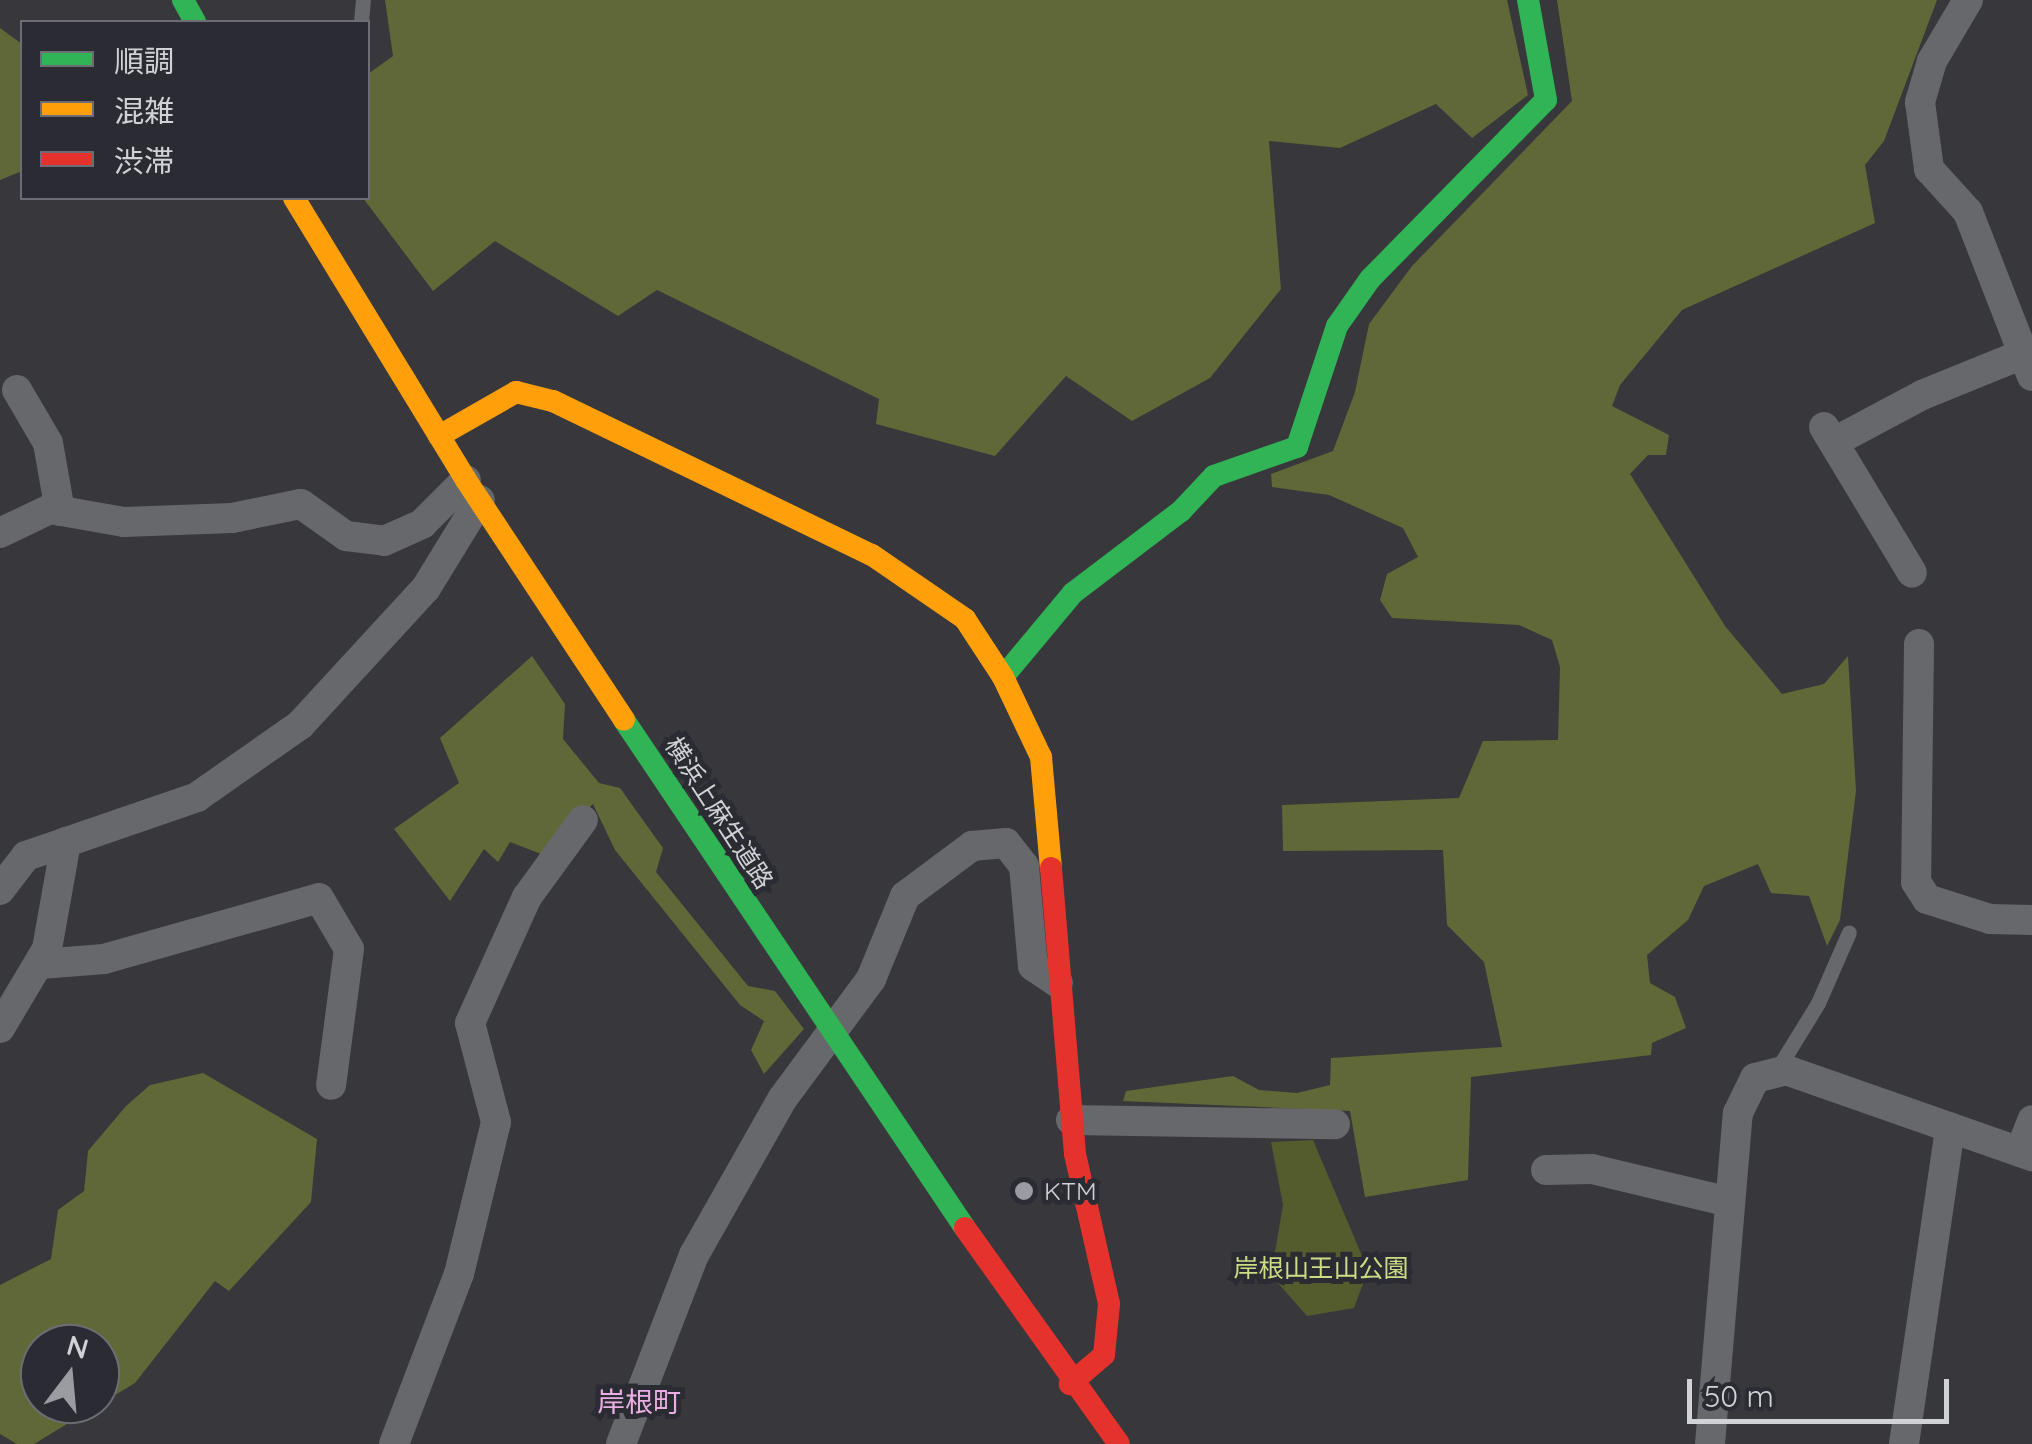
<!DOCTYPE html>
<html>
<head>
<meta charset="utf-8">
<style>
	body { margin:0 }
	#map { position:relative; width:2032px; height:1444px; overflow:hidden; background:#37373c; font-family:Quicksand,"Noto Sans JP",sans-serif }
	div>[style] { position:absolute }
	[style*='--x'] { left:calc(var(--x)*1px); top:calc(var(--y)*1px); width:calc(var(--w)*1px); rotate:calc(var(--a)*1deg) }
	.green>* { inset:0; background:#545c2d }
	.forest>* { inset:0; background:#606837 }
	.lane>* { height:15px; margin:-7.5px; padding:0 7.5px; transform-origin:7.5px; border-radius:7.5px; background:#67686b }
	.street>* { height:30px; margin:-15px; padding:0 15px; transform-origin:15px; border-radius:15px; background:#67686b }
	.fast>* { height:22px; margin:-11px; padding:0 11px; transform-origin:11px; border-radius:11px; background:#30b455 }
	.slow>* { height:22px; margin:-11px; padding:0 11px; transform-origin:11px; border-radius:11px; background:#ff9f0a }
	.jam>* { height:22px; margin:-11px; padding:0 11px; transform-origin:11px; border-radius:11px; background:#e5322d }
	.dots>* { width:28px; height:28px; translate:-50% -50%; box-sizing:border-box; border:5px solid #2b2b33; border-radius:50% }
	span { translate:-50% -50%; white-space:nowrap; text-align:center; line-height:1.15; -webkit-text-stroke:10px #2b2b33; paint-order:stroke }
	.street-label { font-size:25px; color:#d1d2d7 }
	.poi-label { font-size:25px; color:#d1d2d7 }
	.left { translate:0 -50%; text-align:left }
	.park-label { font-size:25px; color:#ccdc86 }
	.neighbourhood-label { font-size:28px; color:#eaaee4 }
	.legend { position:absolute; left:20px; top:20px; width:350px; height:180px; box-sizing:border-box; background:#2b2b33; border:2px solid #6d6e75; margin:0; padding:12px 18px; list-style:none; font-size:30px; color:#d1d2d7 }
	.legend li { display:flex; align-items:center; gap:20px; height:50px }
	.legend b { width:50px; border:2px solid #6d6e75 }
	.north { position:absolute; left:20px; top:1324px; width:100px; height:100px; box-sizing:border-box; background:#2b2b33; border:2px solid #6d6e75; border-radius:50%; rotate:16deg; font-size:28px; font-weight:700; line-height:40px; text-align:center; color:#d1d2d7 }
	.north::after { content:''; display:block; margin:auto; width:35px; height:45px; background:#9b9ca1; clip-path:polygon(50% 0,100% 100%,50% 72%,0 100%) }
	.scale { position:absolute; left:1687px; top:1379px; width:262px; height:45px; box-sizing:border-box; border:5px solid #d1d2d7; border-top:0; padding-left:12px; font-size:30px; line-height:35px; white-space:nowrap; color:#d1d2d7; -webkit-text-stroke:8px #2b2b33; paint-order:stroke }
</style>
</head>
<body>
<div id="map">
	<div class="green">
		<i style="clip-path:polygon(1313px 1140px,1368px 1270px,1354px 1308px,1307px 1316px,1271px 1275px,1283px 1205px,1271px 1142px)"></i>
	</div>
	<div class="forest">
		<i style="clip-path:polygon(385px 0,1507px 0,1528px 95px,1472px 138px,1436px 104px,1340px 148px,1269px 141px,1281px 289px,1210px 378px,1132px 421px,1066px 376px,995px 456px,876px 424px,879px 399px,657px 290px,618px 316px,495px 241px,433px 291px,363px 198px,368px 74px,393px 56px)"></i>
		<i style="clip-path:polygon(1557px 0,1937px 0,1884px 141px,1865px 165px,1875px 223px,1682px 310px,1620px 385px,1612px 406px,1669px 435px,1666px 455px,1648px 455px,1630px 474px,1725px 626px,1782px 694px,1824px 684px,1848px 656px,1856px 791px,1840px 920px,1827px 946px,1809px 896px,1771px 893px,1758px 864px,1704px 886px,1688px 920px,1647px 955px,1650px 983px,1675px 997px,1686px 1028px,1652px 1043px,1651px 1055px,1471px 1077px,1468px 1180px,1365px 1197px,1350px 1111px,1123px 1101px,1126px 1091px,1233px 1076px,1259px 1090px,1297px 1093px,1330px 1085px,1331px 1058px,1502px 1047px,1484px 962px,1447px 925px,1443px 850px,1283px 851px,1282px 805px,1459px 798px,1483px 741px,1558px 740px,1560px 667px,1552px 640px,1519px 625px,1392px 618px,1380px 600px,1387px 574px,1418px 557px,1403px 528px,1329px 495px,1272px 487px,1271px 474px,1333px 451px,1355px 392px,1369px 324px,1412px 266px,1572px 101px)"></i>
		<i style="clip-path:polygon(0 28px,22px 44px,22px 171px,0 180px)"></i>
		<i style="clip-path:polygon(532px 656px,565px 704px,563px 739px,599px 783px,620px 788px,663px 848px,656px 872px,748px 986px,775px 991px,804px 1029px,764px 1074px,751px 1050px,764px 1021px,740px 1005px,615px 850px,593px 804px,541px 854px,510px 842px,498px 862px,484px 849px,450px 901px,394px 829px,459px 783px,440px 738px)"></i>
		<i style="clip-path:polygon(203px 1073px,317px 1139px,311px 1202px,229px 1291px,215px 1281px,135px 1383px,100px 1404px,100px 1344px,40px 1344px,40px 1404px,100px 1404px,34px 1444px,17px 1444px,0 1434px,0 1285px,51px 1259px,58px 1210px,84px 1191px,88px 1151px,126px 1106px,150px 1085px)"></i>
	</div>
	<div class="lane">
		<i style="--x:361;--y:22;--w:22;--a:-85"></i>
		<i style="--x:1775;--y:1073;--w:82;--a:-58.4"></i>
		<i style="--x:1818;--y:1003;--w:77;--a:-66.4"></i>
	</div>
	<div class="street">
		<i style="--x:1968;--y:0;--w:71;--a:120.5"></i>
		<i style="--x:1932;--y:61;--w:43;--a:106.3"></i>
		<i style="--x:1920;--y:102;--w:68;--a:82.3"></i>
		<i style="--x:1929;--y:169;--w:58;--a:47.8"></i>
		<i style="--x:1968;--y:212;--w:176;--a:68.7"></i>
		<i style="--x:17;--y:390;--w:61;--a:59.7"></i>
		<i style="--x:48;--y:443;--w:69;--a:80"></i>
		<i style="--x:1824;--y:427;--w:170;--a:58.9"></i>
		<i style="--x:1834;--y:442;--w:100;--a:-28.1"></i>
		<i style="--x:1922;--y:395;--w:109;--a:-22.1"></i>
		<i style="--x:0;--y:533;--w:55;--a:-25.6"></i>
		<i style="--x:50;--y:509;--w:75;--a:10"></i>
		<i style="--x:124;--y:522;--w:108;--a:-2.1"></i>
		<i style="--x:232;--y:518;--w:70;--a:-11.5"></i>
		<i style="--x:301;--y:504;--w:55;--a:35.4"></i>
		<i style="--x:346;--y:536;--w:38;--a:7"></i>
		<i style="--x:384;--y:541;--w:42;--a:-24.1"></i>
		<i style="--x:422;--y:524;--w:62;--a:-45"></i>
		<i style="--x:1919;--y:644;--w:238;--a:90.7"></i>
		<i style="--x:1916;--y:882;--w:20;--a:57"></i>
		<i style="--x:1927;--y:899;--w:66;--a:17.6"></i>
		<i style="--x:1990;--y:919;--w:42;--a:1.4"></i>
		<i style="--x:0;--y:890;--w:43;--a:-52.6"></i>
		<i style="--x:26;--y:856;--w:181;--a:-19"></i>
		<i style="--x:197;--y:797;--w:126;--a:-35"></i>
		<i style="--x:300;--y:725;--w:186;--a:-47.4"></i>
		<i style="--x:426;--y:588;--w:103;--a:-58.5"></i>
		<i style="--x:41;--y:964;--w:63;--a:-4.5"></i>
		<i style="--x:104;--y:959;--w:223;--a:-15.8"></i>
		<i style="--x:319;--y:898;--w:59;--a:59.5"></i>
		<i style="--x:349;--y:949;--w:137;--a:97.5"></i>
		<i style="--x:0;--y:1028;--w:92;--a:-59.3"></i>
		<i style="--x:47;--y:949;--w:109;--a:-79.9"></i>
		<i style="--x:1071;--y:1120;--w:264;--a:0.9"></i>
		<i style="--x:2020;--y:1152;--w:34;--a:-69"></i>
		<i style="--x:1546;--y:1170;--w:46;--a:-1.2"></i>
		<i style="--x:1592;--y:1169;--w:141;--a:13.5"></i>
		<i style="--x:394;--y:1444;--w:182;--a:-69.1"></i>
		<i style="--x:459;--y:1274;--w:156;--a:-76.3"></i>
		<i style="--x:496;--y:1122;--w:102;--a:-104.7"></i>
		<i style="--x:470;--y:1023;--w:138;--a:-65.7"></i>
		<i style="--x:527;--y:897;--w:95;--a:-54"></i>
		<i style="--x:621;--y:1444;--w:203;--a:-68.9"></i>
		<i style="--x:694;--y:1255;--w:180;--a:-60.5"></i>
		<i style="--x:783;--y:1098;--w:148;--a:-53.5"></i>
		<i style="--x:871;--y:979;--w:90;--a:-67.7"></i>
		<i style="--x:905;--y:896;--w:84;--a:-36.7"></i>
		<i style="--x:972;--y:846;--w:34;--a:-5"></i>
		<i style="--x:1006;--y:843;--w:29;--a:52"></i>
		<i style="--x:1024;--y:866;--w:100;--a:84.9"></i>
		<i style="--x:1033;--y:966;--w:30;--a:34"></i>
		<i style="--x:1710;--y:1444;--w:332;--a:-85.2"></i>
		<i style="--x:1738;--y:1113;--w:39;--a:-64"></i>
		<i style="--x:1755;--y:1078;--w:32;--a:-14"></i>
		<i style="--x:1786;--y:1070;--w:261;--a:19.3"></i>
		<i style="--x:1904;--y:1444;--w:320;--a:-81.7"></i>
	</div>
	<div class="fast">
		<i style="--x:183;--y:0;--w:25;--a:61"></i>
		<i style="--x:1003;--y:677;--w:109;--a:-50.2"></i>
		<i style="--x:1073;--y:593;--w:136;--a:-37.2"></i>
		<i style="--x:1181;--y:511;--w:48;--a:-46.7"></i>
		<i style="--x:1214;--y:476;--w:88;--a:-19.3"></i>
		<i style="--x:1297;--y:447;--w:127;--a:-71.7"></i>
		<i style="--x:1337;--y:326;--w:57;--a:-54.9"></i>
		<i style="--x:1370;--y:279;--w:251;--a:-45.5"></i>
		<i style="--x:1546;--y:100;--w:102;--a:-100.2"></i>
		<i style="--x:624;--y:720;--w:612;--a:56.13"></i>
	</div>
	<div class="slow">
		<i style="--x:294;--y:198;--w:330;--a:58.6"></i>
		<i style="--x:466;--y:480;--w:287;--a:56.6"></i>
		<i style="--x:439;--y:436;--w:89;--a:-29.7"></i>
		<i style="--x:516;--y:392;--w:38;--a:14"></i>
		<i style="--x:553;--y:401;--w:354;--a:25.8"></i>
		<i style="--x:872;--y:555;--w:113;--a:34.5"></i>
		<i style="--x:965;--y:619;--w:69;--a:56.8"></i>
		<i style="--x:1003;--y:677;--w:89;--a:64.6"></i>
		<i style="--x:1041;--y:757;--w:111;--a:84.9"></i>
	</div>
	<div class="jam">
		<i style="--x:1051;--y:868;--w:287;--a:85.2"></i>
		<i style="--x:1075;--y:1154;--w:154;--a:77.2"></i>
		<i style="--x:1109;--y:1304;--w:51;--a:95.6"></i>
		<i style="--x:1104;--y:1355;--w:45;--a:139.5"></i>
		<i style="--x:965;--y:1228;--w:265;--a:54.5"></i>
	</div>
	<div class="dots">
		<i style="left:1024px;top:1191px;background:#9b9ca1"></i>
	</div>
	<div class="street-label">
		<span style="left:719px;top:813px;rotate:57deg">横浜上麻生道路</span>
	</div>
	<div class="poi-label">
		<span class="left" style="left:1044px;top:1191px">KTM</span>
	</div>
	<div class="park-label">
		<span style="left:1321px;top:1268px">岸根山王山公園</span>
	</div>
	<div class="neighbourhood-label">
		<span style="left:639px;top:1402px">岸根町</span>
	</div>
	<ul class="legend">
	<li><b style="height:12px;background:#30b455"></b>順調</li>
	<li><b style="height:12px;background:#ff9f0a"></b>混雑</li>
	<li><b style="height:12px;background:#e5322d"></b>渋滞</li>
	</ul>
	<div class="north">N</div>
	<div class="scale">50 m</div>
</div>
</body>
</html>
